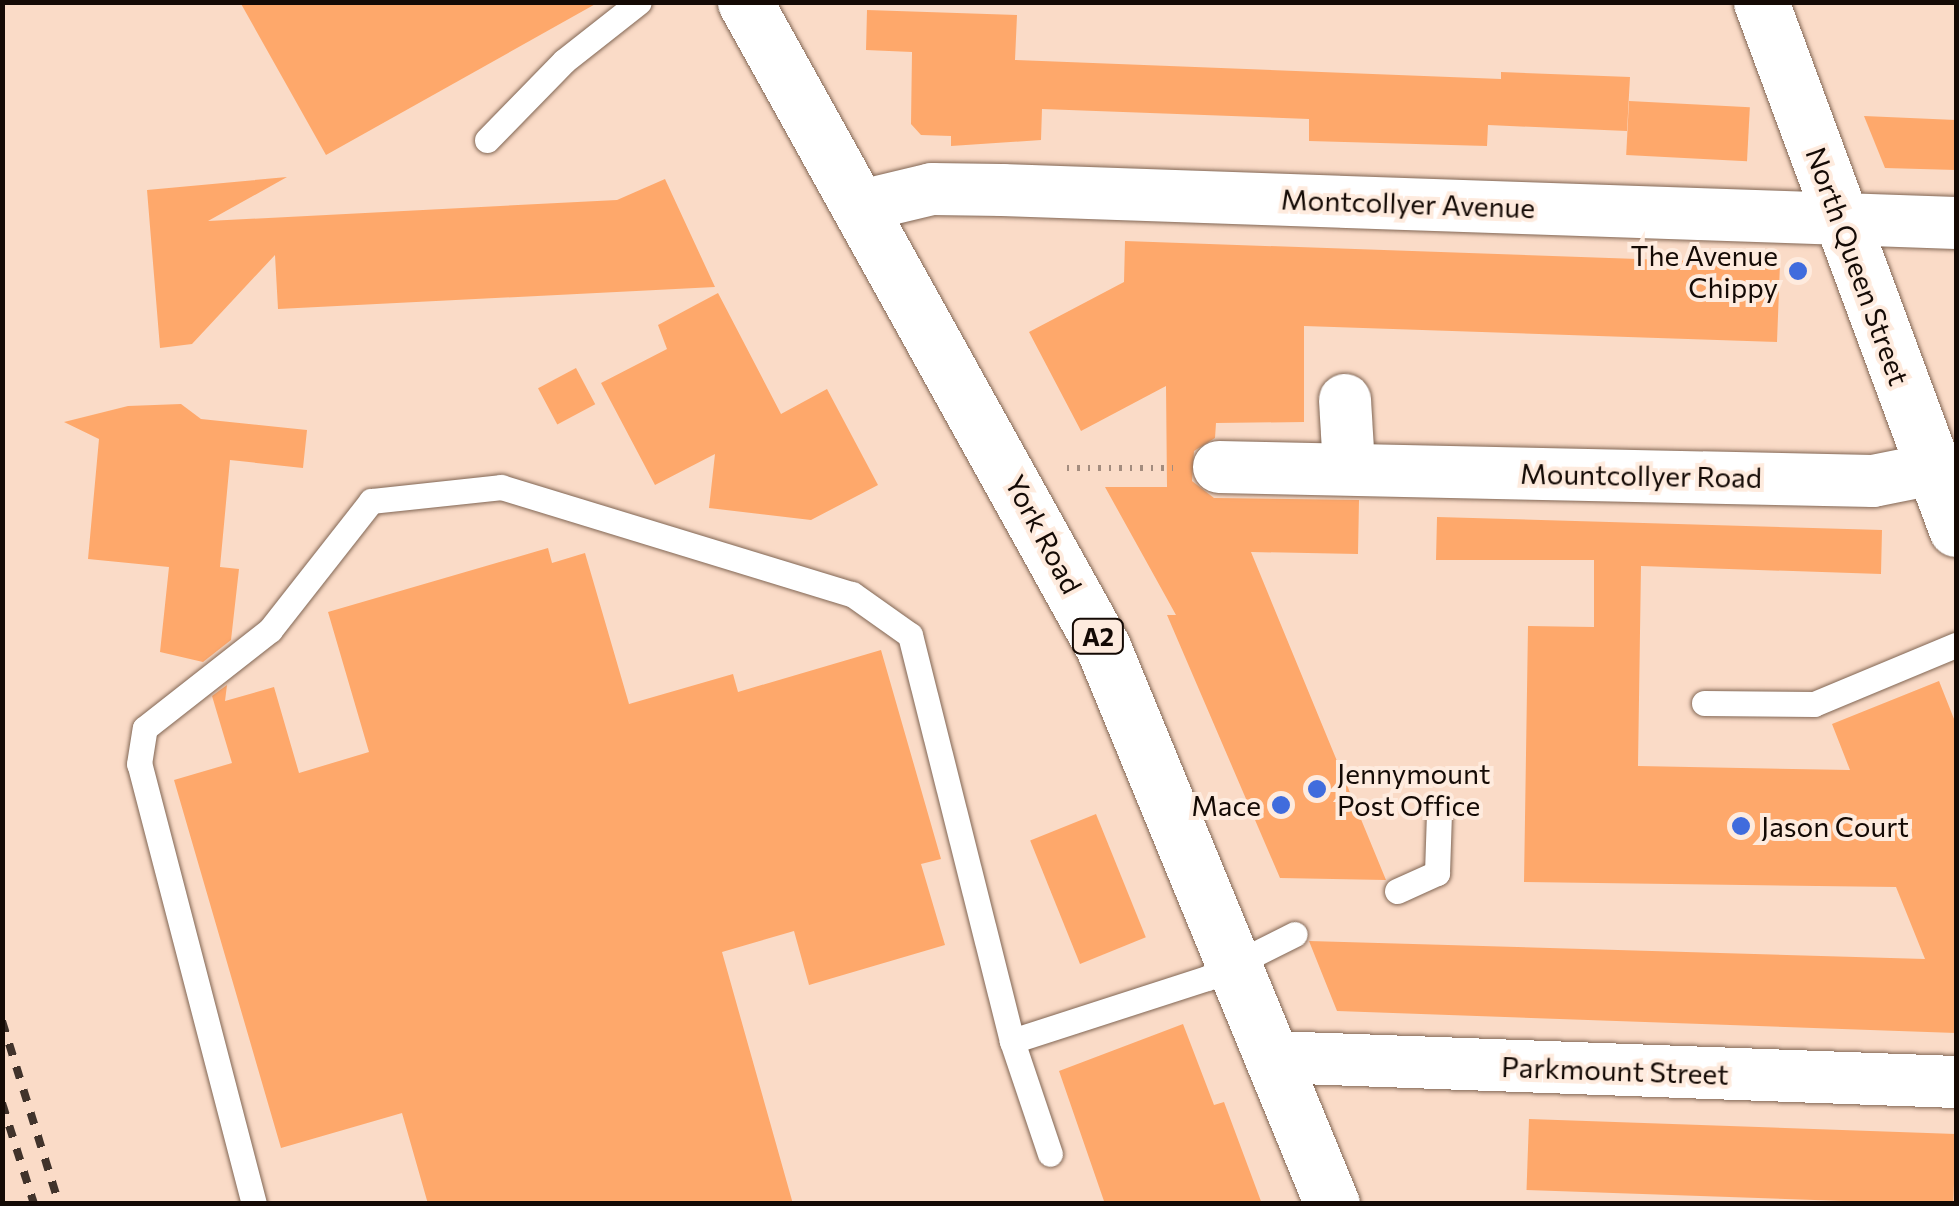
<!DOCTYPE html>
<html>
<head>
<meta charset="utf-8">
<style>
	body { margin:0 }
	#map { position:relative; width:1959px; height:1206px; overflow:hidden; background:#fadbc7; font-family:Commissioner,sans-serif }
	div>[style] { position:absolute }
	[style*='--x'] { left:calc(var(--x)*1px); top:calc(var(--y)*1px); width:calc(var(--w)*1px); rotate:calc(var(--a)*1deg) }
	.building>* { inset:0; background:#fea86b; transform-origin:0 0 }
	.path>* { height:6px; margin-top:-3px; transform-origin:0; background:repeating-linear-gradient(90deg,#a38c7e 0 2.5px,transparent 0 10.5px) }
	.roads { filter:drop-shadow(0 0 2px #816654) drop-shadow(0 0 2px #816654) }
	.lane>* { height:25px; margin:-12.5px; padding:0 12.5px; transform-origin:12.5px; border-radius:12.5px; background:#fff }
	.street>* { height:52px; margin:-26px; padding:0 26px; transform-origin:26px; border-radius:26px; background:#fff }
	.secondary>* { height:55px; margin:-27.5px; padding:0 27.5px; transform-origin:27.5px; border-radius:27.5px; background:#fff }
	.primary>* { height:55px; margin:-27.5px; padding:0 27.5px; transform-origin:27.5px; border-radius:27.5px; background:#fff }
	.rail>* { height:8px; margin-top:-4px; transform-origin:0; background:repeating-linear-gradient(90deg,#41332b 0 12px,transparent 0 24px) }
	.dots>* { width:28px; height:28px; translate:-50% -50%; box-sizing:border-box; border:5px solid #feebde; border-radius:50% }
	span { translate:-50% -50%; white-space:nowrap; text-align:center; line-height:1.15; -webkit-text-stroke:8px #feebde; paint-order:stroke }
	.shield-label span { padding:2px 8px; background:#feebde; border:2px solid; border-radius:8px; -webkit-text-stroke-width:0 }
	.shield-label { font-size:25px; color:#140a05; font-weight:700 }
	.street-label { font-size:28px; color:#140a05 }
	.poi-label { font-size:28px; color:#140a05 }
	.right { translate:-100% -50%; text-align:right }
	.left { translate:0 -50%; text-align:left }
	.frame { position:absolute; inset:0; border:5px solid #140a05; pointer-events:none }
</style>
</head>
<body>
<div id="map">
	<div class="building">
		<i style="clip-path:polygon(240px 2px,599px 2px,326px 155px)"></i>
		<i style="clip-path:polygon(867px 10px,1017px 15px,1015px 60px,1501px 79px,1501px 72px,1630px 77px,1627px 131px,1488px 125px,1487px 146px,1309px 141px,1309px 119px,1042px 109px,1041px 140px,951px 146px,951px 136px,921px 135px,911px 124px,912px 52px,866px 50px)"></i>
		<i style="left:1629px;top:101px;width:121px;height:54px;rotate:3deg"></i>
		<i style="clip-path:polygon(1864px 116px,1956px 120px,1956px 170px,1885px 168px)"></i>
		<i style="clip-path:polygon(287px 177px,208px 221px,617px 200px,665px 179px,715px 287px,278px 309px,275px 255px,192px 344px,160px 348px,147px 190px)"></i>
		<i style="clip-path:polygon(1125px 241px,1780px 264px,1777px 342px,1304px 326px,1304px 422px,1216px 423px,1215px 438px,1194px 451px,1192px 481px,1214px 498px,1359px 500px,1358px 554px,1251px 552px,1386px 880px,1280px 878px,1167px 615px,1176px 615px,1105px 487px,1167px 487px,1166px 386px,1081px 431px,1029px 332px,1124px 282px)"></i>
		<i style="clip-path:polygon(718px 293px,781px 414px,827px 389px,878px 485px,811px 520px,709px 508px,715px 454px,655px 485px,601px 383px,667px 349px,658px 325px)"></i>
		<i style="left:576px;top:368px;width:41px;height:43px;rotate:62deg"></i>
		<i style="clip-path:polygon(181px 404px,201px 419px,307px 430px,303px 468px,230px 460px,220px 567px,239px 569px,231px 640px,203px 662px,160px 652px,169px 567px,88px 559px,99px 439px,64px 422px,128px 406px)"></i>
		<i style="clip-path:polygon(1437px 517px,1882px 530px,1881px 574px,1641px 566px,1638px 766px,1850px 770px,1832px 724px,1939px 681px,1956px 724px,1956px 1033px,1337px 1011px,1309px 941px,1925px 959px,1896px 887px,1524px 882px,1528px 626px,1594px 627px,1594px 560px,1436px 560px)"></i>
		<i style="clip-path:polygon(548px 548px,552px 563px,585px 553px,629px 704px,733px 674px,738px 692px,881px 650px,941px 859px,921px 864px,945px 945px,809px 985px,794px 931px,722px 952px,793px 1204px,428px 1204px,402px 1113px,281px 1148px,174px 780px,232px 763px,212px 696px,227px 685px,225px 701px,274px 687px,299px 773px,369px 752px,328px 612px)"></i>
		<i style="left:1096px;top:814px;width:133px;height:71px;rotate:68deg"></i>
		<i style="clip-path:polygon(1183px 1024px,1214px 1105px,1224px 1102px,1262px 1204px,1105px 1204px,1059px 1071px)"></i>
		<i style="left:1529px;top:1119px;width:427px;height:71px;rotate:2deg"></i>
	</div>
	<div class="path">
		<i style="--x:1067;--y:468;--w:106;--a:0"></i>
	</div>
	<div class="roads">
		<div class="lane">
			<i style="--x:487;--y:140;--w:110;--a:-45.7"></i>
			<i style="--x:564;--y:61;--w:95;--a:-38.2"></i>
			<i style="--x:1704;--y:703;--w:110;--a:0.5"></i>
			<i style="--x:1814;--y:704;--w:154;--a:-22.6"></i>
			<i style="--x:1397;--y:891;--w:44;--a:-24.2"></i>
			<i style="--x:1437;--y:873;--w:61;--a:-88.1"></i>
			<i style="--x:1012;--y:1041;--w:205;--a:-17.9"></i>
			<i style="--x:1207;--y:978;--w:98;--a:-26.6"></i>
			<i style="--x:254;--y:1204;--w:455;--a:-104.6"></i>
			<i style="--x:139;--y:764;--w:36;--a:-81"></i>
			<i style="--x:145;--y:728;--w:159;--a:-38.1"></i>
			<i style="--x:270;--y:630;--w:164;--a:-51.9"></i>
			<i style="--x:371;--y:501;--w:131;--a:-6.1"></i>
			<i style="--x:501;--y:487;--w:367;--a:17"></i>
			<i style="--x:852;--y:594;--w:71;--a:35.3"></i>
			<i style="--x:910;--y:635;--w:419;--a:75.9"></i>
			<i style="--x:1012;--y:1041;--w:119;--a:71.4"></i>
		</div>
		<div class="street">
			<i style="--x:861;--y:206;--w:73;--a:-13.5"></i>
			<i style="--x:932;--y:189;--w:70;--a:0.8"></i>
			<i style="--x:1002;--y:190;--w:955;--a:1.98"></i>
			<i style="--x:1345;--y:400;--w:68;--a:86.6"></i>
			<i style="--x:1219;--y:467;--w:654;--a:1.23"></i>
			<i style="--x:1873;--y:481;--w:61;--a:-11.3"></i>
			<i style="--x:1274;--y:1057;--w:682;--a:2.1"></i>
		</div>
		<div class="secondary">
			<i style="--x:1761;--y:2;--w:562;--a:69.69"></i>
		</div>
		<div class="primary">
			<i style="--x:745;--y:2;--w:738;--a:60.97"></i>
			<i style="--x:1103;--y:647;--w:602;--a:67.65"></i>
		</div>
	</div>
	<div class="rail">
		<i style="--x:2;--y:1021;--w:192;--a:72.7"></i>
		<i style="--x:2;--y:1103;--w:106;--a:72.4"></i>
	</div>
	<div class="dots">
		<i style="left:1798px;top:271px;background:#406cdd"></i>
		<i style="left:1317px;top:789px;background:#406cdd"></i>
		<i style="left:1281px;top:805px;background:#406cdd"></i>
		<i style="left:1741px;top:826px;background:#406cdd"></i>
	</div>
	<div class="shield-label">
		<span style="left:1098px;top:636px">A2</span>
	</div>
	<div class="street-label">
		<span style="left:1408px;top:203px;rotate:2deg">Montcollyer Avenue</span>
		<span style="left:1858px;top:266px;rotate:70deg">North Queen Street</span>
		<span style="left:1641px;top:475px;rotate:1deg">Mountcollyer Road</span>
		<span style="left:1044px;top:534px;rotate:62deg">York Road</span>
		<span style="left:1615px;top:1070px;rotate:2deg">Parkmount Street</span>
	</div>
	<div class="poi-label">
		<span class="right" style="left:1778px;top:271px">The Avenue<br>Chippy</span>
		<span class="left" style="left:1337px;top:789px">Jennymount<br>Post Office</span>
		<span class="right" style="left:1261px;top:805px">Mace</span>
		<span class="left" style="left:1761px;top:826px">Jason Court</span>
	</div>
	<div class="frame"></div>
</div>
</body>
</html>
